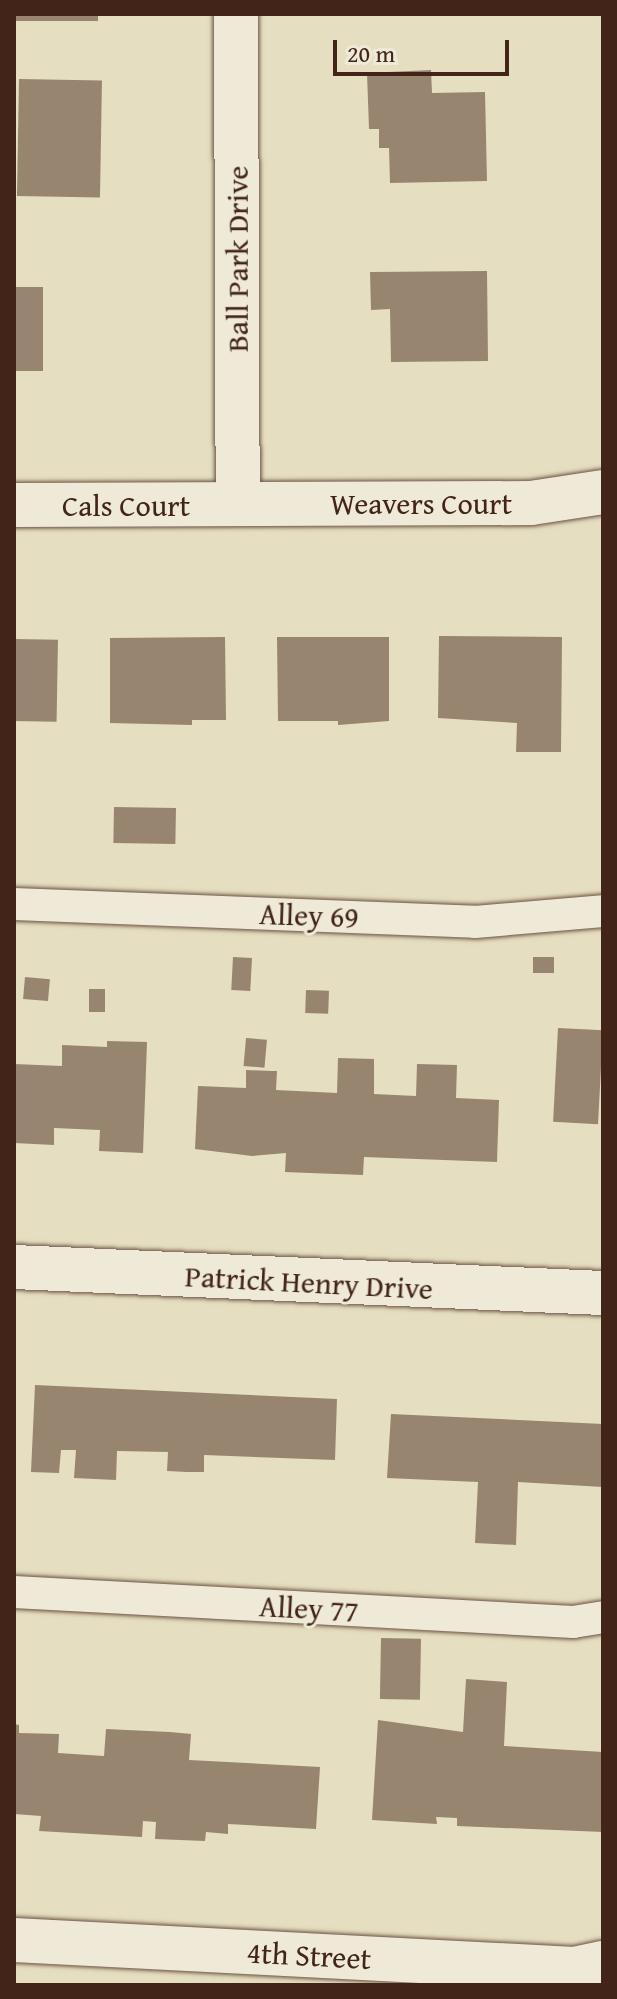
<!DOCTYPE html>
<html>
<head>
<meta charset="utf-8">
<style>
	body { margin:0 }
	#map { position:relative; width:617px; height:1999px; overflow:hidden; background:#e6dec1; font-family:"Gentium Book Plus",serif }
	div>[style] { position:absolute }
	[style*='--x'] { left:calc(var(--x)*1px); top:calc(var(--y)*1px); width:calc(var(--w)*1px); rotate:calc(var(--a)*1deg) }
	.building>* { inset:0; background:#978570; transform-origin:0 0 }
	.roads { filter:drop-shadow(0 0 2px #6b5242) drop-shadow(0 0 2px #6b5242) }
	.lane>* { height:32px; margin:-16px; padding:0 16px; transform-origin:16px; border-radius:16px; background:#efead7 }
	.street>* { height:44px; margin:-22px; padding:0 22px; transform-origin:22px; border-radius:22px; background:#efead7 }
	span { translate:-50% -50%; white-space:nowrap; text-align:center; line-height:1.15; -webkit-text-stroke:6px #efead7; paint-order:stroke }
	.street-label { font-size:30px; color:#422418 }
	.frame { position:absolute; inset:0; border:16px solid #422418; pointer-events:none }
	.scale { position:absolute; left:333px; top:40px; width:176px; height:36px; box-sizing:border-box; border:4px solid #422418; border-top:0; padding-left:10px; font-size:24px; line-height:28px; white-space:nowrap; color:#422418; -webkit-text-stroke:6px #efead7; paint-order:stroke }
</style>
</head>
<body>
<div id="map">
	<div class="building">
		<i style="left:14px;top:14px;width:84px;height:7px"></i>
		<i style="clip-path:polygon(431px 70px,432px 93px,485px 92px,487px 181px,390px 183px,389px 148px,379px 148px,379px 129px,369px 129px,367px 73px)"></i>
		<i style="left:19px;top:79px;width:83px;height:117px;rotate:1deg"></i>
		<i style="clip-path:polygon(487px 271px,488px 361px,391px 362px,390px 309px,371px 310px,370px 272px)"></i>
		<i style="left:14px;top:287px;width:29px;height:84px"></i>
		<i style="clip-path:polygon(439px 636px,562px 637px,561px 752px,516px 752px,517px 723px,438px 718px)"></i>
		<i style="clip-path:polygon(225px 637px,226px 720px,192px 720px,192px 725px,110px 723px,110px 638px)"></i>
		<i style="clip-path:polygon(277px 637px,389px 637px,389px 721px,338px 725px,338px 721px,278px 721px)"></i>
		<i style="left:14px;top:639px;width:44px;height:82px;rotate:1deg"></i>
		<i style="left:114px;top:807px;width:62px;height:36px;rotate:1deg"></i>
		<i style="left:233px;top:957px;width:19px;height:33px;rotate:3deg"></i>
		<i style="left:533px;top:957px;width:21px;height:16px"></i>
		<i style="left:25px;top:977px;width:25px;height:22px;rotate:5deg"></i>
		<i style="left:89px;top:989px;width:16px;height:23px"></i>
		<i style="left:306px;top:990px;width:23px;height:23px;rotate:2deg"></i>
		<i style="left:558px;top:1028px;width:45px;height:94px;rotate:3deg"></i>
		<i style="left:246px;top:1038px;width:21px;height:28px;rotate:5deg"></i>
		<i style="clip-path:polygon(107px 1041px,147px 1042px,143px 1153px,99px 1151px,100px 1130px,54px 1128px,54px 1145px,14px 1143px,14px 1064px,62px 1066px,62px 1045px,107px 1047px)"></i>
		<i style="clip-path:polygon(338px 1058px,374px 1059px,374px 1094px,416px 1096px,417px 1064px,457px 1065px,456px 1098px,499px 1100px,497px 1162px,364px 1157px,363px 1175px,310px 1173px,285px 1172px,286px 1153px,252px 1156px,195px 1149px,198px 1086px,246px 1088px,246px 1070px,272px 1071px,277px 1071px,276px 1090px,337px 1093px)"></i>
		<i style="clip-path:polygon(35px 1385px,337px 1399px,335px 1460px,204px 1455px,204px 1472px,187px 1472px,167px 1471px,168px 1452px,117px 1451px,116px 1480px,74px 1478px,76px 1450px,61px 1450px,59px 1473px,31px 1472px)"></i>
		<i style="clip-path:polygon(391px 1414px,603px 1424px,603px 1487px,518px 1482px,516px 1545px,475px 1543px,478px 1482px,387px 1478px)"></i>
		<i style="left:381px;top:1638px;width:40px;height:61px;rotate:1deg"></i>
		<i style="clip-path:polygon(466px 1679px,507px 1682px,504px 1746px,603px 1752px,603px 1832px,457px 1826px,457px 1818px,436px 1817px,437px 1824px,372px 1820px,378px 1720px,463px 1732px)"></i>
		<i style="clip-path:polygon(14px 1724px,19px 1725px,19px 1733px,59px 1734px,58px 1753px,104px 1756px,106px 1729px,170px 1732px,191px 1734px,189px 1760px,320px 1767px,316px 1829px,228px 1824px,228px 1834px,206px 1832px,205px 1841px,155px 1839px,156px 1822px,143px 1821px,142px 1837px,39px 1831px,41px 1816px,14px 1814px)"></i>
	</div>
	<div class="roads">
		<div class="lane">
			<i style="--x:14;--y:904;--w:461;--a:2.2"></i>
			<i style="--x:475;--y:922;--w:128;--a:-4.9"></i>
			<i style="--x:14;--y:1592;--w:560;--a:3.07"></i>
			<i style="--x:573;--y:1622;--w:30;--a:-9"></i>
		</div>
		<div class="street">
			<i style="--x:236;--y:14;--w:490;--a:89.8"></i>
			<i style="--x:14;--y:505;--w:517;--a:-0.22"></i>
			<i style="--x:531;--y:503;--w:73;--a:-8.7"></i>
			<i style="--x:14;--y:1267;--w:590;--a:2.53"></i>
			<i style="--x:14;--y:1940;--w:561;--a:2.96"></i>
			<i style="--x:574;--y:1969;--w:30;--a:-12"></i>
		</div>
	</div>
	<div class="street-label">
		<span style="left:237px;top:259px;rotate:-90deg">Ball Park Drive</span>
		<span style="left:421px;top:503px">Weavers Court</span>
		<span style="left:126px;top:505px">Cals Court</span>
		<span style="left:309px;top:915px;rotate:2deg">Alley 69</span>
		<span style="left:309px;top:1282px;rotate:3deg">Patrick Henry Drive</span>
		<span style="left:309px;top:1608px;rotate:3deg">Alley 77</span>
		<span style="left:309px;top:1955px;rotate:3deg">4th Street</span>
	</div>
	<div class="frame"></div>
	<div class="scale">20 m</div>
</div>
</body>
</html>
